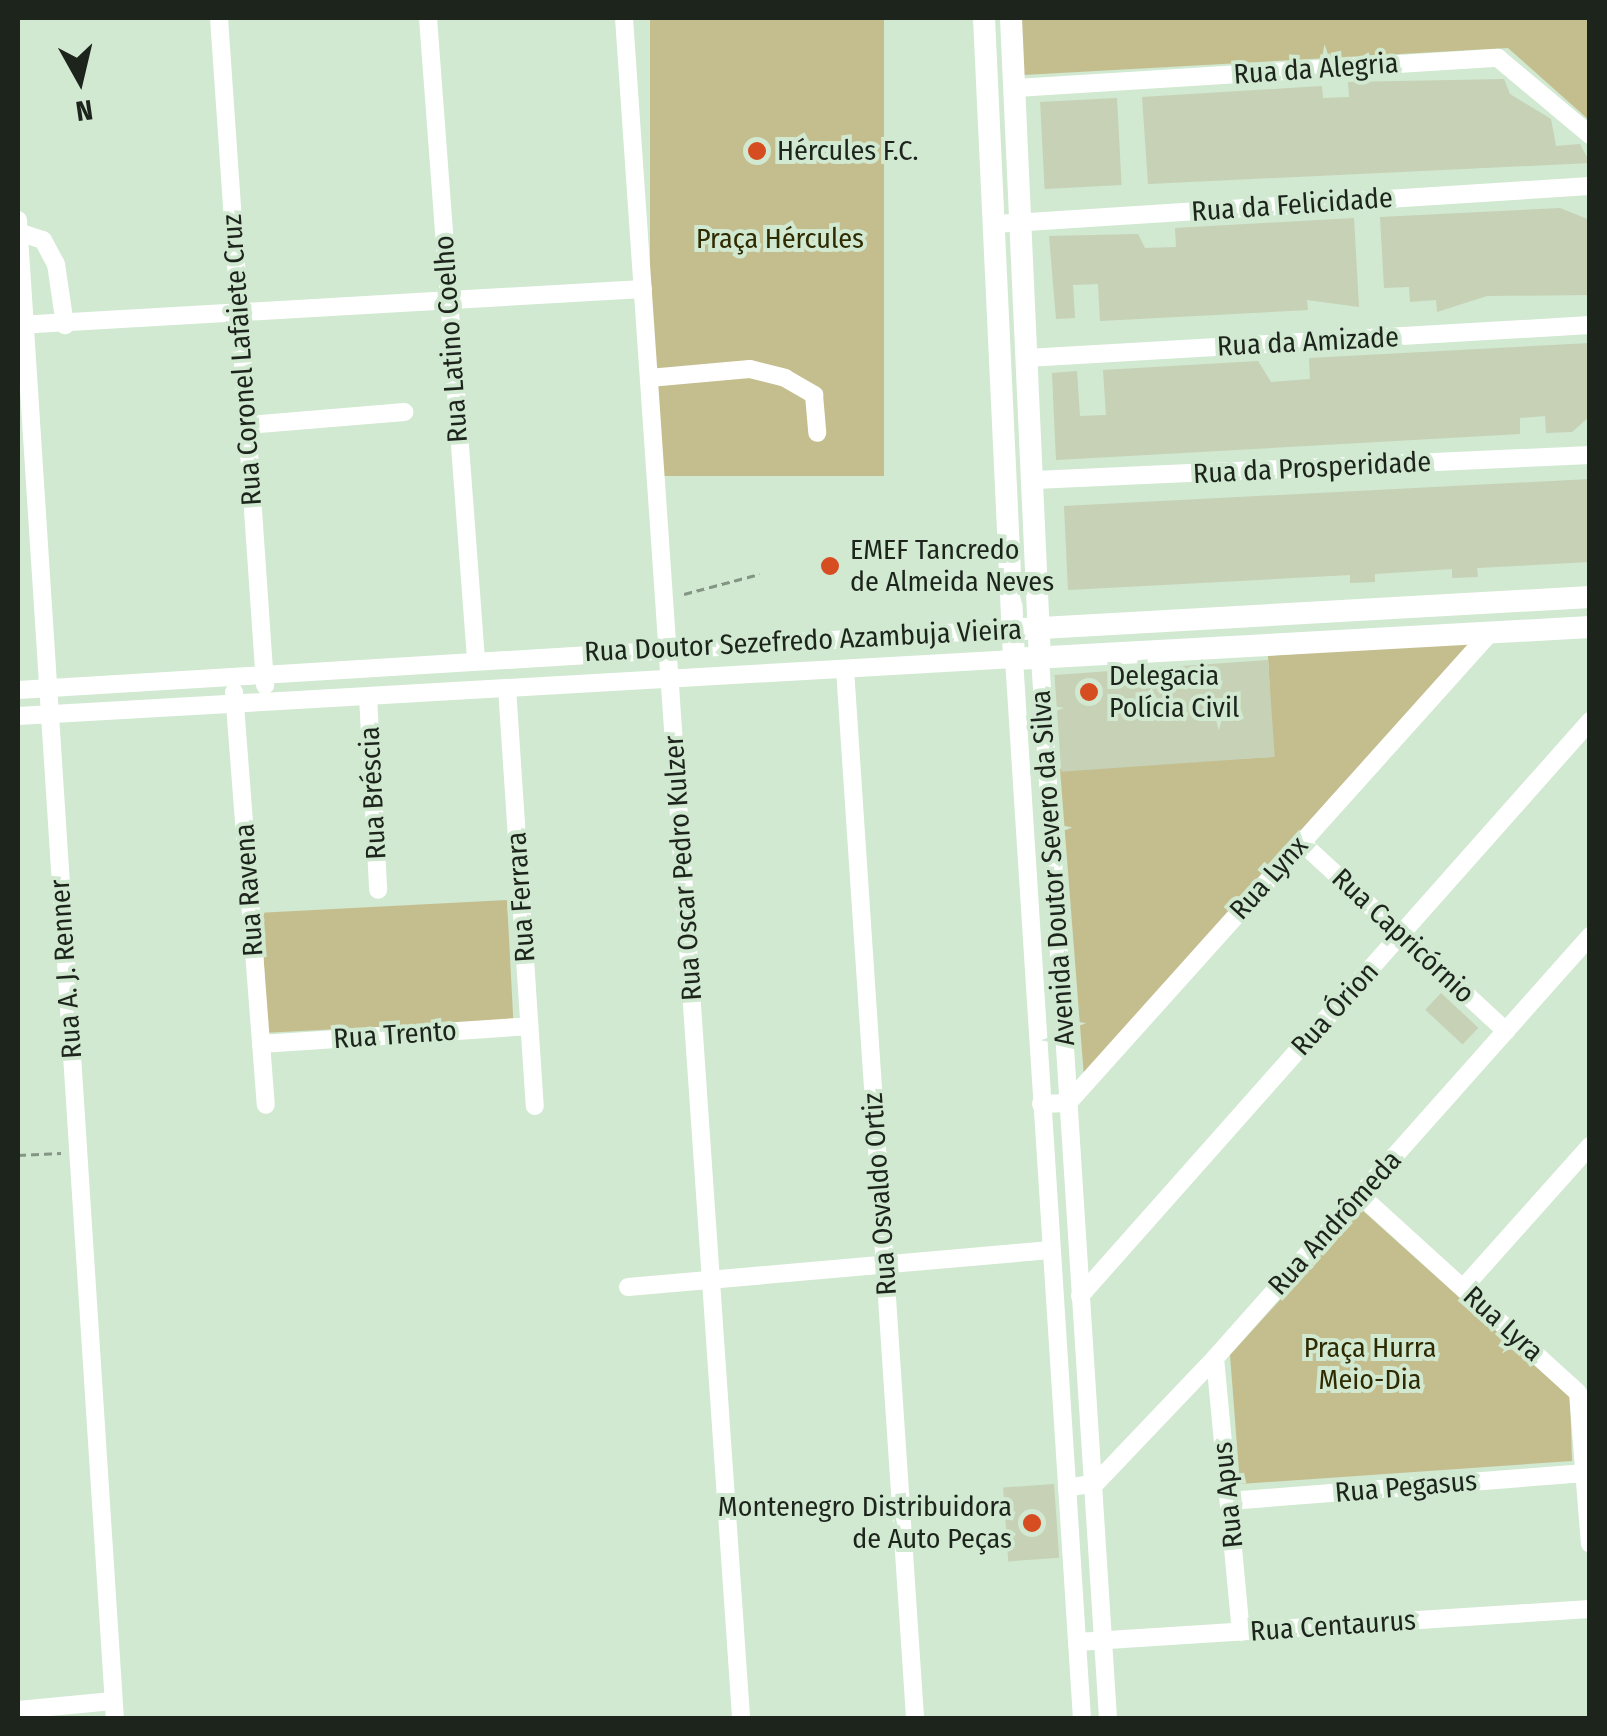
<!DOCTYPE html>
<html>
<head>
<meta charset="utf-8">
<style>
	body { margin:0 }
	#map { position:relative; width:1607px; height:1736px; overflow:hidden; background:#d1e8d1; font-family:"Fira Sans Condensed",sans-serif }
	div>[style] { position:absolute }
	[style*='--x'] { left:calc(var(--x)*1px); top:calc(var(--y)*1px); width:calc(var(--w)*1px); rotate:calc(var(--a)*1deg) }
	.green>* { inset:0; background:#c4be8f; transform-origin:0 0 }
	.building>* { inset:0; background:#c6d1b5; transform-origin:0 0 }
	.path>* { height:2.5px; margin-top:-1.25px; transform-origin:0; background:repeating-linear-gradient(90deg,#849584 0 8px,transparent 0 13px) }
	.minor>* { height:18px; margin:-9px; padding:0 9px; transform-origin:9px; border-radius:9px; background:#fff }
	.major>* { height:22px; margin:-11px; padding:0 11px; transform-origin:11px; border-radius:11px; background:#fff }
	.dots>* { width:28px; height:28px; translate:-50% -50%; box-sizing:border-box; border:5px solid #d1e8d1; border-radius:50% }
	span { translate:-50% -50%; white-space:nowrap; text-align:center; line-height:1.15; -webkit-text-stroke:8px #d1e8d1; paint-order:stroke }
	.street-label { font-size:28px; color:#1c241c }
	.poi-label { font-size:28px; color:#1c241c }
	.left { translate:0 -50%; text-align:left }
	.right { translate:-100% -50%; text-align:right }
	.park-label { font-size:28px; color:#2f2a00 }
	.frame { position:absolute; inset:0; border:20px solid #1c241c; pointer-events:none }
	.north { position:absolute; left:30px; top:30px; width:100px; height:100px; -webkit-text-stroke:8px #d1e8d1; paint-order:stroke; rotate:172deg; font-size:28px; font-weight:700; line-height:40px; text-align:center; color:#1c241c }
	.north::after { content:''; display:block; margin:auto; width:35px; height:45px; background:#1c241c; clip-path:polygon(50% 0,100% 100%,50% 72%,0 100%) }
</style>
</head>
<body>
<div id="map">
	<div class="green">
		<i style="left:650px;top:18px;width:234px;height:458px"></i>
		<i style="clip-path:polygon(1021px 18px,1589px 18px,1589px 120px,1508px 48px,1024px 75px)"></i>
		<i style="clip-path:polygon(1471px 642px,1084px 1077px,1060px 769px,1273px 757px,1268px 656px)"></i>
		<i style="left:507px;top:900px;width:120px;height:246px;rotate:87deg"></i>
		<i style="clip-path:polygon(1362px 1210px,1570px 1397px,1572px 1461px,1240px 1484px,1230px 1355px)"></i>
	</div>
	<div class="building">
		<i style="clip-path:polygon(1504px 79px,1510px 94px,1551px 119px,1556px 146px,1580px 144px,1590px 163px,1148px 184px,1142px 97px,1322px 86px,1323px 98px,1349px 97px,1348px 82px)"></i>
		<i style="left:1117px;top:98px;width:87px;height:77px;rotate:87deg"></i>
		<i style="clip-path:polygon(1560px 208px,1590px 220px,1589px 295px,1487px 296px,1437px 312px,1436px 300px,1410px 302px,1409px 287px,1384px 288px,1380px 217px)"></i>
		<i style="clip-path:polygon(1354px 218px,1359px 307px,1307px 300px,1308px 310px,1100px 321px,1098px 284px,1073px 285px,1075px 318px,1056px 319px,1049px 236px,1138px 234px,1145px 248px,1176px 247px,1175px 228px)"></i>
		<i style="clip-path:polygon(1590px 343px,1590px 416px,1572px 432px,1546px 433px,1545px 416px,1520px 418px,1520px 434px,1056px 460px,1052px 373px,1077px 371px,1080px 416px,1106px 415px,1103px 370px,1258px 361px,1271px 382px,1310px 379px,1309px 358px)"></i>
		<i style="clip-path:polygon(1590px 479px,1590px 562px,1477px 568px,1478px 577px,1452px 578px,1452px 569px,1375px 574px,1375px 582px,1350px 583px,1350px 575px,1068px 590px,1064px 506px)"></i>
		<i style="left:1268px;top:660px;width:97px;height:214px;rotate:86deg"></i>
		<i style="left:1441px;top:993px;width:51px;height:23px;rotate:43deg"></i>
		<i style="left:1054px;top:1484px;width:74px;height:51px;rotate:86deg"></i>
	</div>
	<div class="path">
		<i style="--x:684;--y:594;--w:78;--a:-14.9"></i>
		<i style="--x:18;--y:1155;--w:43;--a:-2.7"></i>
	</div>
	<div class="minor">
		<i style="--x:219;--y:18;--w:669;--a:86.05"></i>
		<i style="--x:428;--y:18;--w:644;--a:85.72"></i>
		<i style="--x:624;--y:18;--w:1704;--a:86.06"></i>
		<i style="--x:1016;--y:88;--w:483;--a:-3.6"></i>
		<i style="--x:1498;--y:58;--w:120;--a:39.9"></i>
		<i style="--x:18;--y:220;--w:1501;--a:86.3"></i>
		<i style="--x:995;--y:224;--w:596;--a:-3.65"></i>
		<i style="--x:18;--y:232;--w:26;--a:18"></i>
		<i style="--x:43;--y:240;--w:27;--a:62"></i>
		<i style="--x:56;--y:264;--w:62;--a:81.6"></i>
		<i style="--x:18;--y:325;--w:626;--a:-3.3"></i>
		<i style="--x:1027;--y:358;--w:564;--a:-3.35"></i>
		<i style="--x:649;--y:378;--w:101;--a:-5.1"></i>
		<i style="--x:750;--y:369;--w:36;--a:14"></i>
		<i style="--x:785;--y:378;--w:34;--a:30"></i>
		<i style="--x:814;--y:395;--w:38;--a:85"></i>
		<i style="--x:247;--y:425;--w:158;--a:-4.7"></i>
		<i style="--x:1035;--y:480;--w:556;--a:-2.58"></i>
		<i style="--x:1040;--y:658;--w:1062;--a:86.33"></i>
		<i style="--x:845;--y:669;--w:1051;--a:86.18"></i>
		<i style="--x:507;--y:688;--w:419;--a:86.2"></i>
		<i style="--x:18;--y:690;--w:996;--a:-3.51"></i>
		<i style="--x:234;--y:692;--w:414;--a:85.6"></i>
		<i style="--x:368;--y:696;--w:194;--a:87"></i>
		<i style="--x:18;--y:716;--w:998;--a:-3.28"></i>
		<i style="--x:1014;--y:659;--w:1061;--a:86.33"></i>
		<i style="--x:1301;--y:842;--w:279;--a:42.7"></i>
		<i style="--x:261;--y:1044;--w:269;--a:-3.8"></i>
		<i style="--x:1041;--y:1104;--w:27;--a:-2"></i>
		<i style="--x:1068;--y:1103;--w:632;--a:-48.08"></i>
		<i style="--x:1360;--y:1195;--w:294;--a:42.2"></i>
		<i style="--x:1578;--y:1393;--w:151;--a:85.5"></i>
		<i style="--x:628;--y:1287;--w:424;--a:-5"></i>
		<i style="--x:1463;--y:1288;--w:191;--a:-48.2"></i>
		<i style="--x:1080;--y:1296;--w:769;--a:-48.43"></i>
		<i style="--x:1215;--y:1358;--w:275;--a:84.6"></i>
		<i style="--x:1067;--y:1488;--w:29;--a:-10"></i>
		<i style="--x:1096;--y:1483;--w:173;--a:-46.4"></i>
		<i style="--x:1215;--y:1358;--w:565;--a:-48.37"></i>
		<i style="--x:1229;--y:1501;--w:354;--a:-4.5"></i>
		<i style="--x:1077;--y:1642;--w:514;--a:-3.68"></i>
		<i style="--x:18;--y:1710;--w:95;--a:-5.4"></i>
	</div>
	<div class="major">
		<i style="--x:984;--y:18;--w:642;--a:87.32"></i>
		<i style="--x:1014;--y:659;--w:577;--a:-3.18"></i>
		<i style="--x:1011;--y:18;--w:641;--a:87.41"></i>
		<i style="--x:1024;--y:629;--w:567;--a:-3.24"></i>
	</div>
	<div class="dots">
		<i style="left:757px;top:151px;background:#d54d20"></i>
		<i style="left:830px;top:566px;background:#d54d20"></i>
		<i style="left:1089px;top:692px;background:#d54d20"></i>
		<i style="left:1032px;top:1523px;background:#d54d20"></i>
	</div>
	<div class="street-label">
		<span style="left:1316px;top:69px;rotate:-4deg">Rua da Alegria</span>
		<span style="left:1292px;top:205px;rotate:-4deg">Rua da Felicidade</span>
		<span style="left:451px;top:339px;rotate:-94deg">Rua Latino Coelho</span>
		<span style="left:1308px;top:342px;rotate:-3deg">Rua da Amizade</span>
		<span style="left:242px;top:360px;rotate:-94deg">Rua Coronel Lafaiete Cruz</span>
		<span style="left:1312px;top:468px;rotate:-3deg">Rua da Prosperidade</span>
		<span style="left:803px;top:641px;rotate:-3deg">Rua Doutor Sezefredo Azambuja Vieira</span>
		<span style="left:373px;top:793px;rotate:-93deg">Rua Bréscia</span>
		<span style="left:683px;top:868px;rotate:-94deg">Rua Oscar Pedro Kulzer</span>
		<span style="left:1053px;top:868px;rotate:-94deg">Avenida Doutor Severo da Silva</span>
		<span style="left:1269px;top:878px;rotate:-48deg">Rua Lynx</span>
		<span style="left:249px;top:890px;rotate:-94deg">Rua Ravena</span>
		<span style="left:521px;top:897px;rotate:-94deg">Rua Ferrara</span>
		<span style="left:1403px;top:936px;rotate:43deg">Rua Capricórnio</span>
		<span style="left:66px;top:969px;rotate:-94deg">Rua A. J. Renner</span>
		<span style="left:1335px;top:1009px;rotate:-48deg">Rua Órion</span>
		<span style="left:395px;top:1035px;rotate:-4deg">Rua Trento</span>
		<span style="left:880px;top:1194px;rotate:-94deg">Rua Osvaldo Ortiz</span>
		<span style="left:1335px;top:1223px;rotate:-48deg">Rua Andrômeda</span>
		<span style="left:1503px;top:1324px;rotate:42deg">Rua Lyra</span>
		<span style="left:1406px;top:1487px;rotate:-5deg">Rua Pegasus</span>
		<span style="left:1228px;top:1495px;rotate:-96deg">Rua Apus</span>
		<span style="left:1333px;top:1626px;rotate:-4deg">Rua Centaurus</span>
	</div>
	<div class="poi-label">
		<span class="left" style="left:777px;top:151px">Hércules F.C.</span>
		<span class="left" style="left:850px;top:566px">EMEF Tancredo<br>de Almeida Neves</span>
		<span class="left" style="left:1109px;top:692px">Delegacia<br>Polícia Civil</span>
		<span class="right" style="left:1012px;top:1523px">Montenegro Distribuidora<br>de Auto Peças</span>
	</div>
	<div class="park-label">
		<span style="left:780px;top:239px">Praça Hércules</span>
		<span style="left:1370px;top:1364px">Praça Hurra<br>Meio-Dia</span>
	</div>
	<div class="frame"></div>
	<div class="north">N</div>
</div>
</body>
</html>
